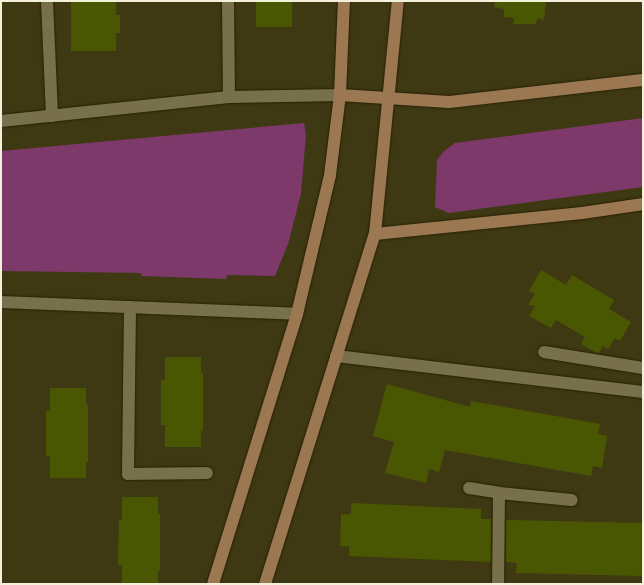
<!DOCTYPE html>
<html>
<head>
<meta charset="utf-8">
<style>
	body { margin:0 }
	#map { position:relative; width:644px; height:585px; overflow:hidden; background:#3f3913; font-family:"Public Sans",sans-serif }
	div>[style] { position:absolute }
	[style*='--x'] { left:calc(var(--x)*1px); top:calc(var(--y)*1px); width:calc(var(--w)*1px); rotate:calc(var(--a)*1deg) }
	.green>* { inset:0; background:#7d396a }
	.building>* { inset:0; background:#4a5702; transform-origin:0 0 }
	.roads { filter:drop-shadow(0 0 1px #252004) drop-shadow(0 0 1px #252004) }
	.lane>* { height:12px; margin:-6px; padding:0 6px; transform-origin:6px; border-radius:6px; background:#77704a }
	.street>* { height:12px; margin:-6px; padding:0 6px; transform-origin:6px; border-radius:6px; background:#77704a }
	.secondary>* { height:12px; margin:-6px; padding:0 6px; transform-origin:6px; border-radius:6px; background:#9b7752 }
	span { translate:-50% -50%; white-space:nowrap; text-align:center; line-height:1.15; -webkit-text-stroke:3px #3f3913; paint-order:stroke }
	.frame { position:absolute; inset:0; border:2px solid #f4f1db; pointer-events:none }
</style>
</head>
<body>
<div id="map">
	<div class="green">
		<i style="clip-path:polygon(643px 118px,643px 187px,449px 213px,435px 207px,437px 160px,444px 151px,455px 143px)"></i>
		<i style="clip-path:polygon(304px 123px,306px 135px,301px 194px,288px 244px,275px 276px,227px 275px,226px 279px,141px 276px,141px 273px,1px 271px,1px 151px)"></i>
	</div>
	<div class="building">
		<i style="clip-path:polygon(71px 1px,116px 1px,116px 15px,120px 15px,120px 33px,116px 33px,116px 51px,71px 51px)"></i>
		<i style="left:256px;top:1px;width:36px;height:26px"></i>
		<i style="clip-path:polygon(495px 1px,546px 1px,544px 20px,538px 18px,535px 24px,513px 24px,514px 18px,504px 17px,504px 9px,494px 7px)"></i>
		<i style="clip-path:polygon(541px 270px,566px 285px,572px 275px,614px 300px,609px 309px,631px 322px,620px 341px,615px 338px,608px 349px,603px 346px,599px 353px,597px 353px,581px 344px,585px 337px,556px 320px,551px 328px,529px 316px,535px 306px,528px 305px,535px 294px,529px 291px)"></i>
		<i style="clip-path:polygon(165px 357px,201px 357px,201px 373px,203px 373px,203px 431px,201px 431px,201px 447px,165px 447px,165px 425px,161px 425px,161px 380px,165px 380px)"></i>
		<i style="clip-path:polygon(387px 384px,470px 407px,471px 401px,600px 424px,598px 434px,607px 436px,602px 468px,593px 466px,591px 476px,445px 450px,439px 472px,429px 469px,426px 483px,385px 473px,394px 442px,373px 436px)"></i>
		<i style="clip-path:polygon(50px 388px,86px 388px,86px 404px,88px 404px,88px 462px,86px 462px,86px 478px,50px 478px,50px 456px,46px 456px,46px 411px,50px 411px)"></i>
		<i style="clip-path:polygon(122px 497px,158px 497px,158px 514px,160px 514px,160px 571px,158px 571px,158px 584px,122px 584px,122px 565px,118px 565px,119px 520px,122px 520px)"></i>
		<i style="clip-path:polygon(351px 503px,481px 509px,481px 519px,491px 519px,491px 562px,349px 556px,349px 546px,340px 546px,341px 514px,351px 514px)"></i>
		<i style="clip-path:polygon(506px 520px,643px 523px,643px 576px,516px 573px,517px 563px,506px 562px)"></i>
	</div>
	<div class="roads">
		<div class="lane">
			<i style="--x:130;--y:307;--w:167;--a:90.7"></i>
			<i style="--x:128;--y:474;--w:79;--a:-0.7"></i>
			<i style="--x:544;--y:352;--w:100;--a:9.2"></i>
		</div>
		<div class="street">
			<i style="--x:47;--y:1;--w:115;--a:87.5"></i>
			<i style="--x:228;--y:1;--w:96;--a:89.4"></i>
			<i style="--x:1;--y:121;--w:229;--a:-6"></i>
			<i style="--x:229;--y:97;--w:111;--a:-1"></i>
			<i style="--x:1;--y:302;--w:296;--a:2.3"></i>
			<i style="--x:336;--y:356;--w:309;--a:6.7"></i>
			<i style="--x:469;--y:488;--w:30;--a:9"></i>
			<i style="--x:499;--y:493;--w:91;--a:90.6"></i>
			<i style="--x:499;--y:493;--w:73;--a:5.5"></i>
		</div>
		<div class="secondary">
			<i style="--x:340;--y:95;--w:109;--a:3.7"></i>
			<i style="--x:449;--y:102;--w:195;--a:-6.5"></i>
			<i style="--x:375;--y:234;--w:208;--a:-5.8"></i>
			<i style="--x:582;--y:213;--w:62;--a:-8.4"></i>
			<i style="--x:213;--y:584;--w:283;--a:-72.7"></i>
			<i style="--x:297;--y:314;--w:143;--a:-76.6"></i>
			<i style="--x:330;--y:175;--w:81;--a:-82.9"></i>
			<i style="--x:340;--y:95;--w:94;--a:-87.6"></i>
			<i style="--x:265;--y:584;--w:367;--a:-72.6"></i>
			<i style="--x:375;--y:234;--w:234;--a:-84.4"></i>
		</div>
	</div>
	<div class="frame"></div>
</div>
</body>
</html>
